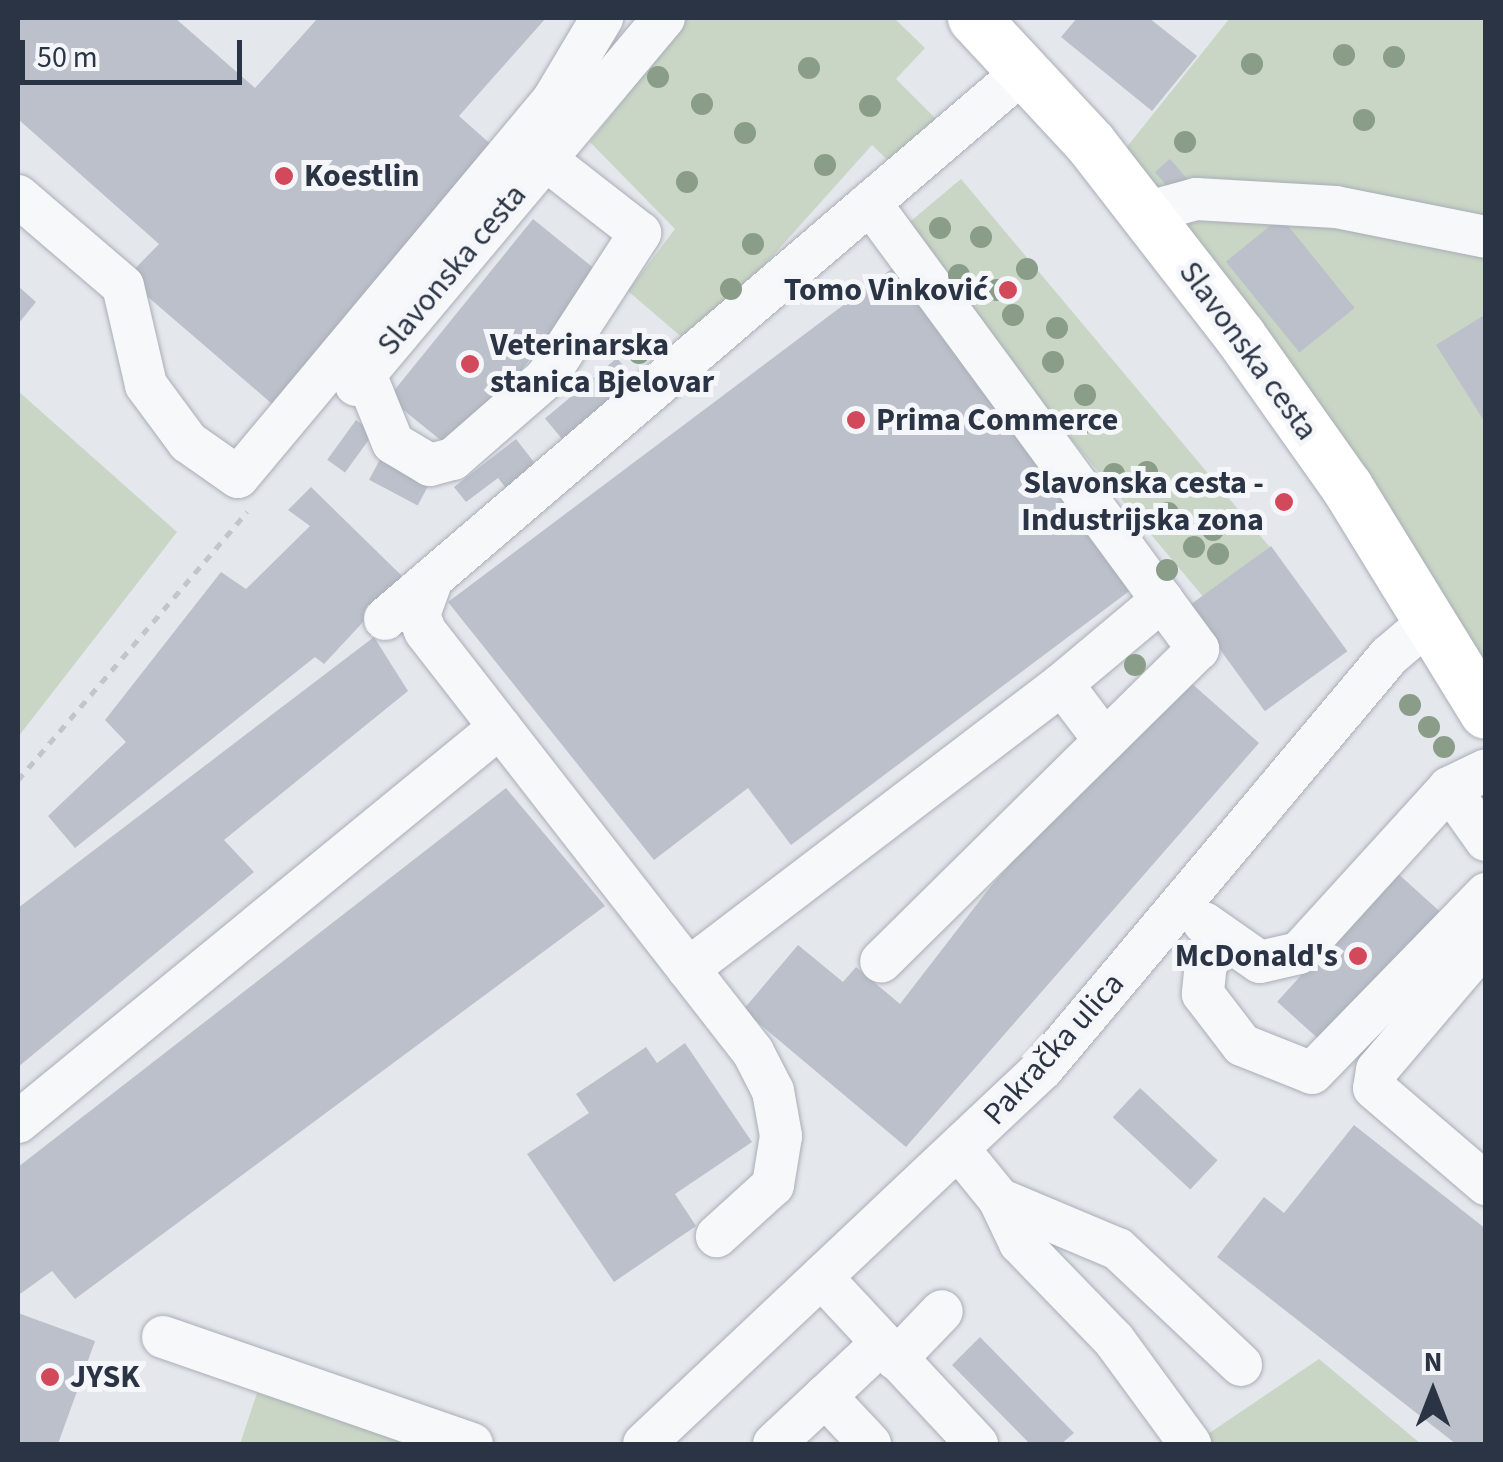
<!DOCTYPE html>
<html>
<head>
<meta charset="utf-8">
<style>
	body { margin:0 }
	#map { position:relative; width:1503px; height:1462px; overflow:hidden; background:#e4e7ec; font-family:"Source Sans 3",sans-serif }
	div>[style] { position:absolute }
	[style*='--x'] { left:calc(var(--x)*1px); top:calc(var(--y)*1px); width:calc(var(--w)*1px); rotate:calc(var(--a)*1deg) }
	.green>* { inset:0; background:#c9d6c5; transform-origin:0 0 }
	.building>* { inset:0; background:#bbc0ca; transform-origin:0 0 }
	.path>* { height:5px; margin-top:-2.5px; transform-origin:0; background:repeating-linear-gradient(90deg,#c2c5cb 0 8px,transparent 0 16px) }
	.roads { filter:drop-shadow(0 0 2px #a9aeb7) drop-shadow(0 0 2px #a9aeb7) }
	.minor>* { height:42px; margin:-21px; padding:0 21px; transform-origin:21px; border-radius:21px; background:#f7f8fa }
	.major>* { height:52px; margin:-26px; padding:0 26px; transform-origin:26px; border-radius:26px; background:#fff }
	.trees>* { width:22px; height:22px; margin:-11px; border-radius:50%; background:#899d89 }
	.dots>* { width:28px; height:28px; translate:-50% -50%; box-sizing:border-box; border:5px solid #f4f6f9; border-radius:50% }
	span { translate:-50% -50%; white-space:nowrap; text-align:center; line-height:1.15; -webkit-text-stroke:10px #f4f6f9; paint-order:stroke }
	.poi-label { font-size:32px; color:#2b3445; font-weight:700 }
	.left { translate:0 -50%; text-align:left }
	.right { translate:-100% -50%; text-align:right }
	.street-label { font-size:32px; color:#2b3445 }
	.frame { position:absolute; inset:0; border:20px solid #2b3445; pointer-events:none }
	.north { position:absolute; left:1383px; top:1342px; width:100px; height:100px; -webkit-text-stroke:8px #f4f6f9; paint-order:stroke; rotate:0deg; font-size:28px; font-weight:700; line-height:40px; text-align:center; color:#2b3445 }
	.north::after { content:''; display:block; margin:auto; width:35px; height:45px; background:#2b3445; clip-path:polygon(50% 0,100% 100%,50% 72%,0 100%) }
	.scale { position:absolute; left:20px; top:40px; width:222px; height:45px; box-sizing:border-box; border:5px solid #2b3445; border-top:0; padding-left:12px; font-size:30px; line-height:35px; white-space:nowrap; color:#2b3445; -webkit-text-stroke:8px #f4f6f9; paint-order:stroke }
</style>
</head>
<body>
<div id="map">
	<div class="green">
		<i style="clip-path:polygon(688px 18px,894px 18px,925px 48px,896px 79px,951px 134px,903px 175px,872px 145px,692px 346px,628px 291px,675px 229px,590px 142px)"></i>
		<i style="clip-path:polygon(1230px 18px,1485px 18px,1485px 713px,1110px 168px)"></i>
		<i style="left:961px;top:179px;width:480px;height:83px;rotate:50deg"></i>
		<i style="clip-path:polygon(18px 391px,177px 532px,18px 737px)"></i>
		<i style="clip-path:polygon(1319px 1359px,1421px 1444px,1193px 1444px)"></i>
		<i style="clip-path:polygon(257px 1393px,422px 1444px,240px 1444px)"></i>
	</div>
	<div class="building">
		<i style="clip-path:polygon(18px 18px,175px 18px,255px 88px,318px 18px,546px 18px,459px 116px,504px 156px,278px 409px,126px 278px,159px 244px,18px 119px)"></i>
		<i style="clip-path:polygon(1077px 18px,1149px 18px,1197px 56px,1152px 111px,1061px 37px)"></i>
		<i style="left:1170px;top:159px;width:28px;height:20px;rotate:49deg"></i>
		<i style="left:1281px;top:217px;width:117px;height:71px;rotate:51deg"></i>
		<i style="left:533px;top:219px;width:86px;height:230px;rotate:39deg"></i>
		<i style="clip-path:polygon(902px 261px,1144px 580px,791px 845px,748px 788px,654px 860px,448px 602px)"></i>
		<i style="clip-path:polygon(18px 286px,36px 302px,18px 324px)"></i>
		<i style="clip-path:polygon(1486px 314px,1486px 424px,1436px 345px)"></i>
		<i style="left:617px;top:358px;width:45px;height:94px;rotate:50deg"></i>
		<i style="left:356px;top:420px;width:22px;height:49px;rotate:36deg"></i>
		<i style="clip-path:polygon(516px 439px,544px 475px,514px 498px,498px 478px,466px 502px,454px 487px)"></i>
		<i style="left:386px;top:448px;width:55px;height:36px;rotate:28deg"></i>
		<i style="clip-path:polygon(311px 487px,404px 578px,324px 664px,315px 657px,75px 848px,48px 816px,126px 742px,105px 720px,221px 572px,246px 589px,310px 526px,288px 510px)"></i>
		<i style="left:1271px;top:546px;width:130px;height:102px;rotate:54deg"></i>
		<i style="clip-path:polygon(374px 637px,408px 691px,224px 840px,254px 872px,18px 1067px,18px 908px)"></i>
		<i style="clip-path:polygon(1181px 674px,1259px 743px,906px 1147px,743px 1010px,798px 945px,843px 982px,856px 967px,900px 1004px,991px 886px)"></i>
		<i style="clip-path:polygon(506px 788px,605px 906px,75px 1299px,52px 1271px,20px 1294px,18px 1167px)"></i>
		<i style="left:1395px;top:871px;width:60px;height:176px;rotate:42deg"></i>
		<i style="clip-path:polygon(685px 1043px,752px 1142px,675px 1194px,696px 1226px,614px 1282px,527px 1154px,589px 1113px,576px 1094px,646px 1047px,657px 1063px)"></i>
		<i style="left:1140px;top:1088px;width:106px;height:40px;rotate:43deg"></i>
		<i style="clip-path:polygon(1354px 1125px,1486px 1229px,1486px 1444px,1456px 1444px,1217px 1257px,1264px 1197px,1284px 1213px)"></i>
		<i style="clip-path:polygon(18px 1313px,95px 1341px,58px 1444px,18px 1444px)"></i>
		<i style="clip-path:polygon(980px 1337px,1074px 1433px,1061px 1444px,1030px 1444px,952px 1365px)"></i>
	</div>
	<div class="path">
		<i style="--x:18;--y:780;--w:353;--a:-49.5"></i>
	</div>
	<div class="roads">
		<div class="minor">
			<i style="--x:18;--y:196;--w:138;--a:40.6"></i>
			<i style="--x:123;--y:286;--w:102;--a:76.9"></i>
			<i style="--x:146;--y:385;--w:71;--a:53.6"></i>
			<i style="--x:188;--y:442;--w:61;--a:35"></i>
			<i style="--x:238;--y:477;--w:491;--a:-50.1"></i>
			<i style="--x:553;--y:100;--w:96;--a:-59.1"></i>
			<i style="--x:870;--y:203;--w:554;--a:53.67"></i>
			<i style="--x:1198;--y:649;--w:445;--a:135.4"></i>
			<i style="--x:1145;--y:213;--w:53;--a:-15.4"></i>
			<i style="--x:1196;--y:199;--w:140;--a:3.3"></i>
			<i style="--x:1336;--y:207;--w:153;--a:11.3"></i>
			<i style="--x:365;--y:374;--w:74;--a:67.9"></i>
			<i style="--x:393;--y:443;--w:43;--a:30.7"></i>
			<i style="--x:430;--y:465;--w:24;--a:-15"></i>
			<i style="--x:453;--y:459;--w:123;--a:-41.1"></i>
			<i style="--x:546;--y:378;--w:173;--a:-57"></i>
			<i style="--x:640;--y:233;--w:120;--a:-142.1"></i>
			<i style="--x:356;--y:385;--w:479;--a:-50"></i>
			<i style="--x:432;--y:579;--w:38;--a:110"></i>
			<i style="--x:419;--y:615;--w:17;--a:69"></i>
			<i style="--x:425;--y:631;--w:534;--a:52.08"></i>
			<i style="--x:753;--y:1052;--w:44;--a:62.9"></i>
			<i style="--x:773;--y:1091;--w:46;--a:79.9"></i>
			<i style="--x:781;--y:1136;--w:50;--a:99.3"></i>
			<i style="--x:773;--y:1185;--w:76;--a:137.7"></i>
			<i style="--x:385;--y:619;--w:843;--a:-40.62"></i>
			<i style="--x:1062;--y:684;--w:131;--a:-40"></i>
			<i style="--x:1449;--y:788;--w:64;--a:54.6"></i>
			<i style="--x:1204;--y:923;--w:68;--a:34.9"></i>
			<i style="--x:1260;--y:962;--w:40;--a:-13"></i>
			<i style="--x:1299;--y:953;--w:223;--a:-47.7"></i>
			<i style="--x:1449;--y:788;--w:41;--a:-25.9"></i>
			<i style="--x:1226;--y:940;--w:30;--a:131"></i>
			<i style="--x:1206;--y:963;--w:31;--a:96"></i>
			<i style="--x:1203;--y:994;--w:64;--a:52.6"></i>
			<i style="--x:1242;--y:1045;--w:75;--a:21.8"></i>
			<i style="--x:1312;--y:1073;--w:250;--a:-45.8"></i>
			<i style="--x:1486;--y:942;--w:168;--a:130.4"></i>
			<i style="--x:1377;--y:1070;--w:18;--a:99"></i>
			<i style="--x:1374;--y:1088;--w:148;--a:40.6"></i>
			<i style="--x:688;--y:969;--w:470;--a:-37.3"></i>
			<i style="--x:1062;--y:684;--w:71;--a:53"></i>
			<i style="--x:18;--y:1122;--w:623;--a:-39.33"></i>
			<i style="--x:960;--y:1151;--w:62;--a:50.9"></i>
			<i style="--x:999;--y:1199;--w:129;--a:22.8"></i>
			<i style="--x:1118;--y:1249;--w:169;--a:43.3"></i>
			<i style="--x:999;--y:1199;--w:49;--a:64.5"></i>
			<i style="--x:1020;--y:1243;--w:135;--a:45.9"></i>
			<i style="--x:1114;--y:1340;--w:129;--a:53.8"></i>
			<i style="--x:823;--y:1279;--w:226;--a:47"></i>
			<i style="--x:163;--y:1337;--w:327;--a:19.1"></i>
			<i style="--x:896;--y:1359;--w:66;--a:-46.2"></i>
			<i style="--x:825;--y:1396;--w:66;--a:46.8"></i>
			<i style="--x:644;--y:1444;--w:548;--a:-43.3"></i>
			<i style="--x:1043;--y:1068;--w:538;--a:-49.98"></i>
			<i style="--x:1389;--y:656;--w:54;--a:-40.5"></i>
			<i style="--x:774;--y:1444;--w:146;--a:-43.1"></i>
		</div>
		<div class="major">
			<i style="--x:974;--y:18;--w:172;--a:47.1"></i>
			<i style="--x:1091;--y:144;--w:243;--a:52.2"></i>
			<i style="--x:1240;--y:336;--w:185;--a:54.7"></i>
			<i style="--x:1347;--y:487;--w:265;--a:58.4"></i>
		</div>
	</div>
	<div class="trees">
		<i style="left:1344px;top:55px"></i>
		<i style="left:1394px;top:57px"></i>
		<i style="left:1252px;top:64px"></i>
		<i style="left:809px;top:68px"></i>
		<i style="left:658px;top:77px"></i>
		<i style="left:702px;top:104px"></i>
		<i style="left:870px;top:106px"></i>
		<i style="left:1364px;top:120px"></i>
		<i style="left:745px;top:133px"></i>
		<i style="left:1185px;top:142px"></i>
		<i style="left:825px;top:165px"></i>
		<i style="left:687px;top:182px"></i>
		<i style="left:940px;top:228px"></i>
		<i style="left:981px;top:237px"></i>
		<i style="left:753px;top:244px"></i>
		<i style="left:1027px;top:269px"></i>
		<i style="left:959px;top:275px"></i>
		<i style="left:731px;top:289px"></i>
		<i style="left:997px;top:290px"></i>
		<i style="left:1013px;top:315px"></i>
		<i style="left:1057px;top:328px"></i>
		<i style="left:639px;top:353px"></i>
		<i style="left:1053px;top:362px"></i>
		<i style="left:1085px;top:395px"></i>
		<i style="left:1081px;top:424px"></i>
		<i style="left:1147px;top:472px"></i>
		<i style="left:1114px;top:474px"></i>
		<i style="left:1168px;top:513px"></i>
		<i style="left:1139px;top:520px"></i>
		<i style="left:1213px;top:530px"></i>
		<i style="left:1194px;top:547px"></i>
		<i style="left:1218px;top:554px"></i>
		<i style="left:1167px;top:570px"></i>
		<i style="left:1135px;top:665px"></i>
		<i style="left:1410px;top:705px"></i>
		<i style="left:1429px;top:727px"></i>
		<i style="left:1444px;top:747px"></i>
	</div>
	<div class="dots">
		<i style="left:284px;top:176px;background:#d1495b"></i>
		<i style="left:1008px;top:290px;background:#d1495b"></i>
		<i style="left:470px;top:364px;background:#d1495b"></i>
		<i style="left:856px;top:420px;background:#d1495b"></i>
		<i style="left:1284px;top:502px;background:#d1495b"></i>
		<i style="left:1358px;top:956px;background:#d1495b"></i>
		<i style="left:50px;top:1377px;background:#d1495b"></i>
	</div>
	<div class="poi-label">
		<span class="left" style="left:304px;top:176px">Koestlin</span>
		<span class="right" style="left:988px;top:290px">Tomo Vinković</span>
		<span class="left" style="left:490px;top:364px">Veterinarska<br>stanica Bjelovar</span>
		<span class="left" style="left:876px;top:420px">Prima Commerce</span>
		<span class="right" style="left:1264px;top:502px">Slavonska cesta -<br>Industrijska zona</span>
		<span class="right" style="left:1338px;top:956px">McDonald's</span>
		<span class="left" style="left:70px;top:1377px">JYSK</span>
	</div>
	<div class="street-label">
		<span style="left:452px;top:270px;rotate:-50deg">Slavonska cesta</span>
		<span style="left:1248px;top:351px;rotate:54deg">Slavonska cesta</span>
		<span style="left:1054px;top:1049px;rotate:-48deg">Pakračka ulica</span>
	</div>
	<div class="frame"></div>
	<div class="north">N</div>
	<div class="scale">50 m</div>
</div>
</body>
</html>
